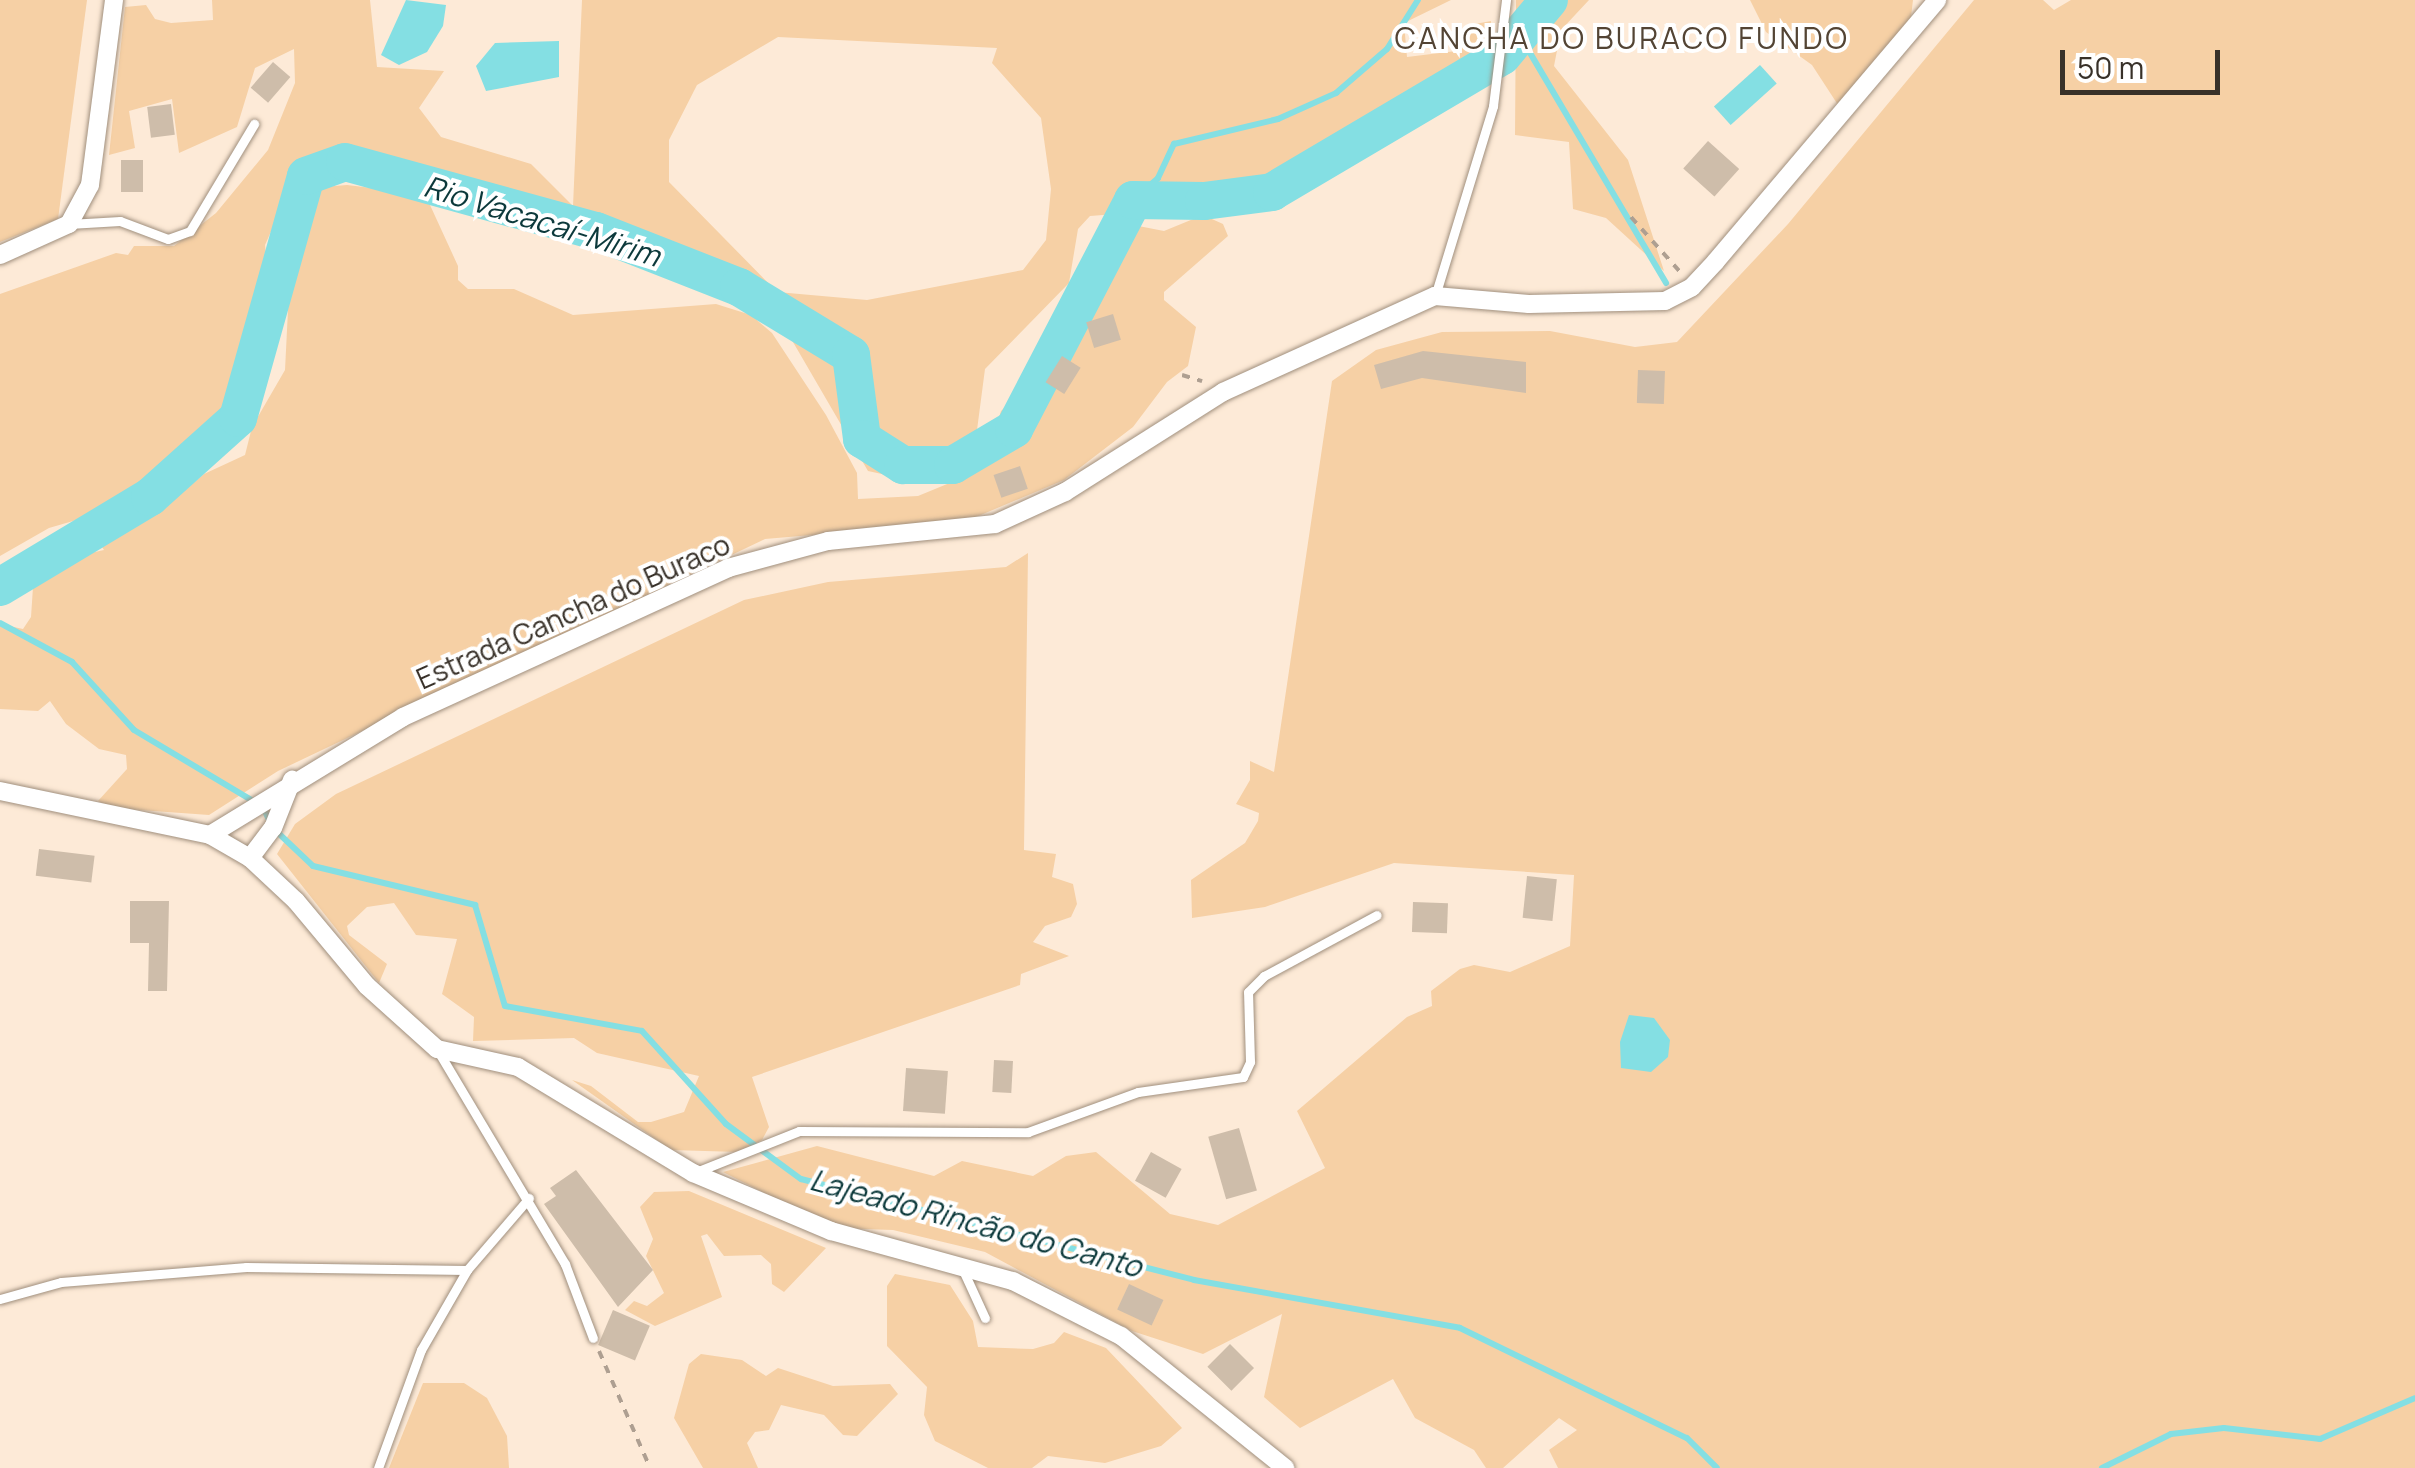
<!DOCTYPE html>
<html>
<head>
<meta charset="utf-8">
<style>
	body { margin:0 }
	#map { position:relative; width:2415px; height:1468px; overflow:hidden; background:#fdead7; font-family:Manrope,sans-serif }
	div>[style] { position:absolute }
	[style*='--x'] { left:calc(var(--x)*1px); top:calc(var(--y)*1px); width:calc(var(--w)*1px); rotate:calc(var(--a)*1deg) }
	.green>* { inset:0; background:#f6d0a5 }
	.water>* { inset:0; background:#84dfe3; transform-origin:0 0 }
	.stream>* { height:6px; margin:-3px; padding:0 3px; transform-origin:3px; border-radius:3px; background:#84dfe3 }
	.river>* { height:38px; margin:-19px; padding:0 19px; transform-origin:19px; border-radius:19px; background:#84dfe3 }
	.building>* { inset:0; background:#cebdaa; transform-origin:0 0 }
	.path>* { height:4px; margin-top:-2px; transform-origin:0; background:repeating-linear-gradient(90deg,#ae9f91 0 8px,transparent 0 16px) }
	.roads { filter:drop-shadow(0 0 2px #a08f7d) drop-shadow(0 0 2px #a08f7d) }
	.service>* { height:9px; margin:-4.5px; padding:0 4.5px; transform-origin:4.5px; border-radius:4.5px; background:#fff }
	.minor>* { height:18px; margin:-9px; padding:0 9px; transform-origin:9px; border-radius:9px; background:#fff }
	span { translate:-50% -50%; white-space:nowrap; text-align:center; line-height:1.15; -webkit-text-stroke:8px #fff; paint-order:stroke }
	.street-label { font-size:28px; color:#383129 }
	.neighbourhood-label { font-size:30px; color:#534434; letter-spacing:2.5px }
	.water-label { font-size:30px; color:#0c393b; font-style:italic }
	.scale { position:absolute; left:2060px; top:50px; width:160px; height:45px; box-sizing:border-box; border:5px solid #383129; border-top:0; padding-left:12px; font-size:30px; line-height:35px; white-space:nowrap; color:#383129; -webkit-text-stroke:8px #fff; paint-order:stroke }
</style>
</head>
<body>
<div id="map">
	<div class="green">
		<i style="clip-path:polygon(0 0,87px 0,58px 219px,0 242px)"></i>
		<i style="clip-path:polygon(evenodd,212px 0,370px 0,377px 67px,444px 71px,419px 108px,441px 137px,531px 164px,573px 206px,582px 0,1451px 0,1404px 23px,1407px 57px,1456px 51px,1475px 24px,1491px 21px,1489px 56px,1348px 148px,1218px 206px,1090px 216px,1078px 229px,1069px 283px,985px 369px,977px 430px,951px 457px,900px 478px,868px 471px,786px 330px,730px 292px,671px 276px,623px 241px,583px 245px,464px 198px,317px 162px,297px 173px,265px 245px,271px 306px,229px 434px,145px 510px,128px 505px,49px 528px,0 556px,0 294px,116px 253px,128px 255px,134px 246px,174px 246px,216px 213px,268px 150px,295px 83px,294px 49px,255px 68px,237px 127px,179px 153px,172px 99px,129px 111px,135px 148px,109px 155px,125px 7px,146px 5px,155px 19px,171px 23px,213px 20px,212px 0,778px 37px,997px 48px,992px 63px,1041px 118px,1051px 189px,1046px 240px,1023px 270px,867px 300px,777px 292px,669px 182px,669px 140px,697px 85px,778px 37px)"></i>
		<i style="clip-path:polygon(1516px 0,1589px 0,1561px 30px,1554px 66px,1628px 160px,1664px 271px,1606px 218px,1573px 209px,1569px 142px,1515px 135px)"></i>
		<i style="clip-path:polygon(1750px 0,1913px 0,1909px 33px,1840px 108px,1812px 65px,1766px 32px)"></i>
		<i style="clip-path:polygon(1974px 0,2043px 0,2054px 10px,2071px 0,2415px 0,2415px 1468px,1558px 1468px,1549px 1450px,1577px 1430px,1559px 1418px,1503px 1468px,1486px 1468px,1474px 1450px,1415px 1418px,1393px 1379px,1300px 1428px,1264px 1397px,1282px 1314px,1203px 1354px,1132px 1331px,985px 1252px,893px 1230px,834px 1228px,723px 1172px,817px 1146px,934px 1176px,962px 1161px,1033px 1176px,1066px 1156px,1096px 1152px,1170px 1214px,1218px 1225px,1325px 1168px,1297px 1111px,1407px 1017px,1432px 1006px,1431px 991px,1460px 969px,1474px 965px,1510px 972px,1570px 946px,1574px 875px,1394px 863px,1265px 907px,1192px 918px,1191px 880px,1245px 843px,1258px 821px,1259px 813px,1236px 804px,1250px 780px,1250px 761px,1274px 772px,1332px 381px,1376px 350px,1442px 332px,1550px 331px,1635px 347px,1677px 342px,1788px 224px)"></i>
		<i style="clip-path:polygon(347px 185px,405px 192px,430px 205px,458px 266px,458px 280px,468px 289px,514px 289px,573px 315px,716px 304px,751px 315px,772px 333px,826px 415px,857px 473px,858px 499px,918px 496px,952px 482px,994px 433px,1001px 411px,1028px 385px,1039px 350px,1081px 282px,1097px 232px,1118px 222px,1164px 231px,1203px 215px,1223px 224px,1228px 236px,1164px 292px,1164px 300px,1196px 327px,1188px 366px,1167px 382px,1133px 427px,1064px 480px,964px 522px,765px 539px,278px 771px,209px 815px,112px 808px,98px 801px,127px 769px,126px 755px,99px 749px,66px 724px,50px 701px,38px 711px,0 709px,0 624px,23px 629px,31px 617px,33px 587px,59px 560px,104px 550px,95px 536px,112px 521px,154px 516px,204px 474px,245px 455px,252px 427px,285px 370px,290px 270px,302px 219px,322px 187px)"></i>
		<i style="clip-path:polygon(1028px 553px,1024px 850px,1056px 854px,1052px 877px,1073px 884px,1077px 904px,1071px 917px,1045px 926px,1033px 942px,1069px 956px,1021px 974px,1020px 985px,752px 1077px,769px 1127px,762px 1140px,739px 1152px,671px 1150px,572px 1080px,591px 1086px,638px 1122px,651px 1122px,684px 1112px,699px 1076px,597px 1053px,574px 1038px,473px 1041px,474px 1017px,442px 994px,457px 939px,416px 935px,394px 903px,367px 907px,347px 926px,349px 935px,387px 964px,379px 983px,277px 854px,295px 824px,336px 794px,744px 600px,828px 582px,1006px 567px)"></i>
		<i style="clip-path:polygon(689px 1191px,826px 1248px,784px 1292px,772px 1284px,771px 1264px,761px 1255px,724px 1256px,707px 1234px,701px 1236px,722px 1297px,655px 1326px,625px 1310px,634px 1301px,647px 1306px,664px 1293px,646px 1256px,653px 1239px,640px 1207px,654px 1192px)"></i>
		<i style="clip-path:polygon(895px 1274px,950px 1285px,973px 1321px,978px 1347px,1033px 1349px,1054px 1343px,1064px 1332px,1106px 1348px,1182px 1428px,1161px 1446px,1105px 1463px,1048px 1456px,1032px 1468px,988px 1468px,935px 1441px,924px 1415px,927px 1387px,887px 1346px,887px 1286px)"></i>
		<i style="clip-path:polygon(701px 1354px,742px 1360px,766px 1376px,778px 1368px,833px 1386px,890px 1384px,898px 1394px,857px 1436px,843px 1435px,824px 1415px,781px 1405px,769px 1430px,755px 1432px,747px 1443px,758px 1468px,703px 1468px,674px 1418px,689px 1364px)"></i>
		<i style="clip-path:polygon(423px 1383px,464px 1383px,487px 1398px,507px 1436px,509px 1468px,389px 1468px)"></i>
	</div>
	<div class="water">
		<i style="clip-path:polygon(406px 0,446px 5px,443px 26px,427px 52px,399px 65px,381px 55px)"></i>
		<i style="clip-path:polygon(559px 41px,559px 77px,486px 91px,476px 66px,495px 43px)"></i>
		<i style="left:1760px;top:65px;width:25px;height:62px;rotate:48deg"></i>
		<i style="clip-path:polygon(1629px 1015px,1654px 1018px,1670px 1040px,1668px 1057px,1651px 1072px,1621px 1068px,1620px 1042px)"></i>
	</div>
	<div class="stream">
		<i style="--x:1520;--y:36;--w:287;--a:59.4"></i>
		<i style="--x:1133;--y:200;--w:33;--a:-41"></i>
		<i style="--x:1158;--y:178;--w:38;--a:-65"></i>
		<i style="--x:1174;--y:144;--w:107;--a:-13.5"></i>
		<i style="--x:1278;--y:119;--w:64;--a:-24.1"></i>
		<i style="--x:1336;--y:93;--w:67;--a:-40.8"></i>
		<i style="--x:1387;--y:49;--w:58;--a:-57.7"></i>
		<i style="--x:0;--y:623;--w:82;--a:28.4"></i>
		<i style="--x:72;--y:662;--w:92;--a:47.6"></i>
		<i style="--x:134;--y:730;--w:150;--a:30.8"></i>
		<i style="--x:263;--y:807;--w:23;--a:65"></i>
		<i style="--x:273;--y:828;--w:55;--a:43.5"></i>
		<i style="--x:313;--y:866;--w:167;--a:13.5"></i>
		<i style="--x:475;--y:905;--w:105;--a:73.5"></i>
		<i style="--x:505;--y:1006;--w:139;--a:10.3"></i>
		<i style="--x:642;--y:1031;--w:125;--a:47.9"></i>
		<i style="--x:726;--y:1124;--w:93;--a:36.3"></i>
		<i style="--x:801;--y:1179;--w:406;--a:14.4"></i>
		<i style="--x:1194;--y:1280;--w:270;--a:10.2"></i>
		<i style="--x:1460;--y:1328;--w:252;--a:25.9"></i>
		<i style="--x:1687;--y:1438;--w:42;--a:45"></i>
		<i style="--x:2102;--y:1468;--w:77;--a:-26.2"></i>
		<i style="--x:2171;--y:1434;--w:53;--a:-6.5"></i>
		<i style="--x:2224;--y:1428;--w:97;--a:6.5"></i>
		<i style="--x:2320;--y:1439;--w:103;--a:-23.3"></i>
	</div>
	<div class="river">
		<i style="--x:0;--y:587;--w:175;--a:-31"></i>
		<i style="--x:150;--y:497;--w:118;--a:-41.9"></i>
		<i style="--x:238;--y:418;--w:251;--a:-74.3"></i>
		<i style="--x:306;--y:176;--w:41;--a:-19.7"></i>
		<i style="--x:345;--y:162;--w:260;--a:15.4"></i>
		<i style="--x:596;--y:231;--w:154;--a:21.4"></i>
		<i style="--x:739;--y:287;--w:131;--a:31.3"></i>
		<i style="--x:851;--y:355;--w:85;--a:82.5"></i>
		<i style="--x:862;--y:439;--w:49;--a:32.4"></i>
		<i style="--x:903;--y:465;--w:50;--a:0"></i>
		<i style="--x:953;--y:465;--w:71;--a:-30.5"></i>
		<i style="--x:1014;--y:429;--w:258;--a:-62.5"></i>
		<i style="--x:1133;--y:200;--w:71;--a:0.8"></i>
		<i style="--x:1204;--y:201;--w:69;--a:-7.5"></i>
		<i style="--x:1272;--y:192;--w:267;--a:-30.6"></i>
		<i style="--x:1502;--y:56;--w:73;--a:-50"></i>
	</div>
	<div class="building">
		<i style="left:273px;top:62px;width:23px;height:34px;rotate:41deg"></i>
		<i style="left:171px;top:104px;width:31px;height:24px;rotate:83deg"></i>
		<i style="left:1708px;top:141px;width:42px;height:37px;rotate:42deg"></i>
		<i style="left:121px;top:160px;width:22px;height:32px"></i>
		<i style="left:1113px;top:314px;width:27px;height:28px;rotate:73deg"></i>
		<i style="clip-path:polygon(1423px 351px,1526px 362px,1526px 393px,1422px 378px,1381px 389px,1374px 365px)"></i>
		<i style="left:1062px;top:356px;width:22px;height:31px;rotate:32deg"></i>
		<i style="left:1638px;top:370px;width:27px;height:33px;rotate:2deg"></i>
		<i style="left:1020px;top:466px;width:24px;height:28px;rotate:71deg"></i>
		<i style="left:39px;top:849px;width:56px;height:27px;rotate:7deg"></i>
		<i style="left:1527px;top:876px;width:30px;height:42px;rotate:6deg"></i>
		<i style="clip-path:polygon(130px 901px,169px 901px,167px 991px,148px 991px,149px 943px,130px 943px)"></i>
		<i style="left:1413px;top:902px;width:35px;height:30px;rotate:2deg"></i>
		<i style="left:994px;top:1060px;width:19px;height:32px;rotate:3deg"></i>
		<i style="left:906px;top:1068px;width:42px;height:43px;rotate:4deg"></i>
		<i style="left:1239px;top:1128px;width:65px;height:32px;rotate:74deg"></i>
		<i style="left:1151px;top:1152px;width:35px;height:33px;rotate:29deg"></i>
		<i style="clip-path:polygon(576px 1170px,653px 1270px,618px 1307px,544px 1204px,556px 1196px,550px 1188px)"></i>
		<i style="left:1129px;top:1284px;width:38px;height:28px;rotate:25deg"></i>
		<i style="left:613px;top:1310px;width:40px;height:38px;rotate:23deg"></i>
		<i style="left:1230px;top:1344px;width:34px;height:32px;rotate:45deg"></i>
	</div>
	<div class="path">
		<i style="--x:1631;--y:217;--w:75;--a:48.2"></i>
		<i style="--x:1182;--y:375;--w:21;--a:17"></i>
		<i style="--x:599;--y:1351;--w:128;--a:66.4"></i>
	</div>
	<div class="roads">
		<div class="service">
			<i style="--x:69;--y:224;--w:51;--a:-3.4"></i>
			<i style="--x:120;--y:221;--w:51;--a:20.6"></i>
			<i style="--x:168;--y:239;--w:23;--a:-20"></i>
			<i style="--x:190;--y:231;--w:125;--a:-59.1"></i>
			<i style="--x:1435;--y:296;--w:199;--a:-73"></i>
			<i style="--x:1493;--y:106;--w:107;--a:-83"></i>
			<i style="--x:438;--y:1051;--w:248;--a:59.2"></i>
			<i style="--x:565;--y:1264;--w:79;--a:69.3"></i>
			<i style="--x:696;--y:1172;--w:111;--a:-21.7"></i>
			<i style="--x:799;--y:1131;--w:229;--a:0.3"></i>
			<i style="--x:1028;--y:1132;--w:117;--a:-20"></i>
			<i style="--x:1138;--y:1092;--w:106;--a:-8.1"></i>
			<i style="--x:1243;--y:1077;--w:17;--a:-65"></i>
			<i style="--x:1250;--y:1062;--w:70;--a:-91.6"></i>
			<i style="--x:1248;--y:992;--w:23;--a:-45"></i>
			<i style="--x:1264;--y:976;--w:128;--a:-28.4"></i>
			<i style="--x:962;--y:1268;--w:55;--a:65.3"></i>
			<i style="--x:0;--y:1299;--w:63;--a:-15.6"></i>
			<i style="--x:61;--y:1282;--w:186;--a:-4.6"></i>
			<i style="--x:246;--y:1267;--w:221;--a:0.8"></i>
			<i style="--x:378;--y:1468;--w:126;--a:-70"></i>
			<i style="--x:421;--y:1350;--w:92;--a:-60.1"></i>
			<i style="--x:467;--y:1270;--w:95;--a:-49.3"></i>
		</div>
		<div class="minor">
			<i style="--x:0;--y:255;--w:76;--a:-24.2"></i>
			<i style="--x:69;--y:224;--w:44;--a:-61.7"></i>
			<i style="--x:90;--y:185;--w:187;--a:-82.6"></i>
			<i style="--x:0;--y:791;--w:215;--a:11.8"></i>
			<i style="--x:210;--y:835;--w:46;--a:29.9"></i>
			<i style="--x:250;--y:858;--w:63;--a:43.1"></i>
			<i style="--x:296;--y:901;--w:111;--a:50.1"></i>
			<i style="--x:367;--y:986;--w:94;--a:42"></i>
			<i style="--x:437;--y:1049;--w:83;--a:12.5"></i>
			<i style="--x:518;--y:1067;--w:205;--a:31.2"></i>
			<i style="--x:693;--y:1173;--w:150;--a:22.8"></i>
			<i style="--x:831;--y:1231;--w:189;--a:15.4"></i>
			<i style="--x:1013;--y:1281;--w:121;--a:27"></i>
			<i style="--x:1121;--y:1336;--w:211;--a:38.8"></i>
			<i style="--x:210;--y:835;--w:226;--a:-31.4"></i>
			<i style="--x:403;--y:717;--w:358;--a:-24.6"></i>
			<i style="--x:728;--y:568;--w:104;--a:-15.1"></i>
			<i style="--x:828;--y:541;--w:168;--a:-5.8"></i>
			<i style="--x:995;--y:524;--w:77;--a:-24.6"></i>
			<i style="--x:1065;--y:492;--w:187;--a:-32.3"></i>
			<i style="--x:1223;--y:392;--w:233;--a:-24.4"></i>
			<i style="--x:1435;--y:296;--w:94;--a:4.9"></i>
			<i style="--x:1529;--y:304;--w:136;--a:-1.3"></i>
			<i style="--x:1665;--y:301;--w:30;--a:-27"></i>
			<i style="--x:1692;--y:287;--w:35;--a:-47"></i>
			<i style="--x:1716;--y:261;--w:342;--a:-49.7"></i>
			<i style="--x:250;--y:858;--w:38;--a:-53"></i>
			<i style="--x:273;--y:828;--w:52;--a:-68.4"></i>
		</div>
	</div>
	<div class="street-label">
		<span style="left:573px;top:611px;rotate:-24deg">Estrada Cancha do Buraco</span>
	</div>
	<div class="neighbourhood-label">
		<span style="left:1622px;top:38px">CANCHA DO BURACO FUNDO</span>
	</div>
	<div class="water-label">
		<span style="left:542px;top:221px;rotate:17deg">Rio Vacacaí-Mirim</span>
		<span style="left:976px;top:1223px;rotate:15deg">Lajeado Rincão do Canto</span>
	</div>
	<div class="scale">50 m</div>
</div>
</body>
</html>
